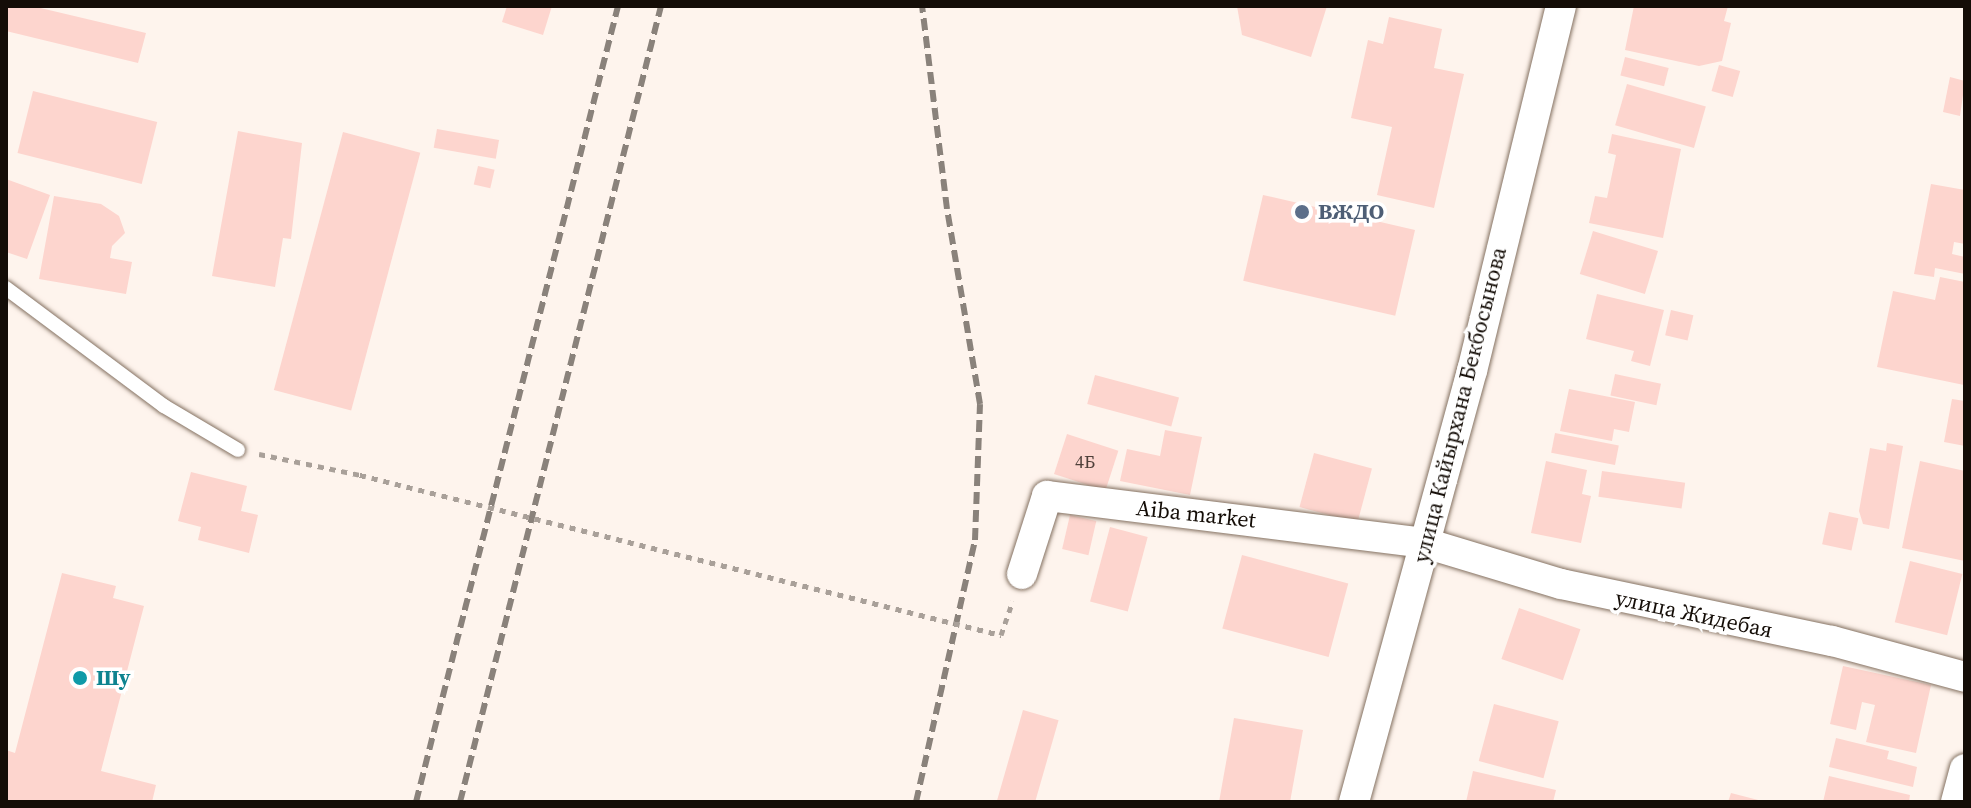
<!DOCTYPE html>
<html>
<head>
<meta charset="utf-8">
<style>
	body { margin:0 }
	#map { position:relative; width:1971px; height:808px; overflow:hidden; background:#fef4ed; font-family:"Source Serif 4",serif }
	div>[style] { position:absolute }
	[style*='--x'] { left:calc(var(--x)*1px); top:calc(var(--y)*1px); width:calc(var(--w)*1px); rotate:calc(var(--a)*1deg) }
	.building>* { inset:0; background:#fdd5ce; transform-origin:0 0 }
	.path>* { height:5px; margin-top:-2.5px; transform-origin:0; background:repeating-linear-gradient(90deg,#a9a099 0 6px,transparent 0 12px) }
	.roads { filter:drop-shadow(0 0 2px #847161) drop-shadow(0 0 2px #847161) }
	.lane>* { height:14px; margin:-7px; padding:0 7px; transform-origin:7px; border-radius:7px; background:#fff }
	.street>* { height:30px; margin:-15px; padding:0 15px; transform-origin:15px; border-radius:15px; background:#fff }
	.rail>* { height:6px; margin-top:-3px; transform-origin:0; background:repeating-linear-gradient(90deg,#8a827b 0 12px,transparent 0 18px) }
	.path-bridge>* { height:5px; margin-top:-2.5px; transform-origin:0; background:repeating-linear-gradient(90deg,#a9a099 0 6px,transparent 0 12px) }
	.dots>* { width:22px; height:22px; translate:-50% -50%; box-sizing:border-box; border:4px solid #fff; border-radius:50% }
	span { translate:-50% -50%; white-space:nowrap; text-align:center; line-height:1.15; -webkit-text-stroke:7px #fff; paint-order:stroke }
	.number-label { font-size:18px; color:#4e3f39 }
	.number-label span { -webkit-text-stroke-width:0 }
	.service-label { font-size:22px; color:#4e5e75; font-weight:700 }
	.left { translate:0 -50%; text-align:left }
	.street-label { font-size:22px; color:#140d07 }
	.culture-label { font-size:22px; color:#0d838f; font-weight:700 }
	.frame { position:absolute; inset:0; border:8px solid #140d07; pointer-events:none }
</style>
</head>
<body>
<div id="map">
	<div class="building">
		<i style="clip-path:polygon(6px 6px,32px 6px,146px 33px,138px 63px,6px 31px)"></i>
		<i style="clip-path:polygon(507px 6px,552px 6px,543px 35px,502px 22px)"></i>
		<i style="clip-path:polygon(1237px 6px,1327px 6px,1311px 57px,1242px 35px)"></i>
		<i style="clip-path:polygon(1634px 6px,1728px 6px,1724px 21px,1731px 23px,1722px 61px,1699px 66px,1625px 50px)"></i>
		<i style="clip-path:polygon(1389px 17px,1442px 29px,1434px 68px,1464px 74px,1434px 208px,1377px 195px,1392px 127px,1351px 118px,1368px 40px,1383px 44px)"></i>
		<i style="left:1625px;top:57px;width:45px;height:19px;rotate:14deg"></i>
		<i style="left:1719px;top:65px;width:22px;height:27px;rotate:16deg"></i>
		<i style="clip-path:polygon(1950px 77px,1965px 81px,1960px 116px,1943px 112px)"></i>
		<i style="left:1627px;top:84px;width:82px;height:43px;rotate:16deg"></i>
		<i style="left:33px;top:91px;width:128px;height:64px;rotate:14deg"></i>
		<i style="left:437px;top:129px;width:63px;height:19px;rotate:10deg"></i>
		<i style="clip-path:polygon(238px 131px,302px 143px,291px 239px,283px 238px,275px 287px,212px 276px)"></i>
		<i style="left:343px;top:132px;width:80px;height:267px;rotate:15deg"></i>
		<i style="clip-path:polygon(1612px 134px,1681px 149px,1663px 238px,1589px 223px,1595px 196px,1607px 198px,1616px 155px,1608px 153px)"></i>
		<i style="left:478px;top:166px;width:17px;height:19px;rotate:13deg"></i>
		<i style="clip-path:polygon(6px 179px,50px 195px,27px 259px,6px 252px)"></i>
		<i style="clip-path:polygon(1931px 184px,1965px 190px,1965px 244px,1954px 242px,1952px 254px,1965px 257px,1965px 274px,1935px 268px,1934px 277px,1914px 274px)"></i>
		<i style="left:1263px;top:195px;width:156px;height:88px;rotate:13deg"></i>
		<i style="clip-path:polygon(54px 196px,101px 204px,119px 216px,125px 233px,112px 246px,110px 258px,132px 262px,126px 294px,39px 279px)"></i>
		<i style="left:1593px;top:231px;width:68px;height:45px;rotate:17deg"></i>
		<i style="clip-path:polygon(1940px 277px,1965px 282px,1964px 385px,1877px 367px,1893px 291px,1935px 300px)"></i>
		<i style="clip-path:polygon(1597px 294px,1664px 310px,1650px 366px,1631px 361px,1634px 351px,1586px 339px)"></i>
		<i style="left:1671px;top:310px;width:23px;height:26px;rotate:13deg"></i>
		<i style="left:1615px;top:374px;width:47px;height:22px;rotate:12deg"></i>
		<i style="left:1095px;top:375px;width:87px;height:30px;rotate:15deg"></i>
		<i style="clip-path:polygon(1569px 389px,1635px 402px,1629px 432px,1614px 429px,1612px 441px,1560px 431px)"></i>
		<i style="clip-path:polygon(1952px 399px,1965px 401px,1965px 446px,1944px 442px)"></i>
		<i style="clip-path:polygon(1165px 430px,1202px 437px,1190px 495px,1120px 481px,1127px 449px,1160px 456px)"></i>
		<i style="left:1555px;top:433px;width:65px;height:20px;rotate:11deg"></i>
		<i style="left:1067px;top:434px;width:54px;height:42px;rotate:18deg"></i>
		<i style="clip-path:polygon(1887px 443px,1903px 446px,1889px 529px,1863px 524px,1859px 511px,1870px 448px,1886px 451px)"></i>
		<i style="left:1314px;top:453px;width:60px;height:56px;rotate:15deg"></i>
		<i style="clip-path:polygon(1546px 461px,1587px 470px,1582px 494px,1591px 496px,1581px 543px,1531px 533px)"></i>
		<i style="clip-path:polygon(1920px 461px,1965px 471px,1965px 561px,1902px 548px)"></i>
		<i style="left:1602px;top:471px;width:84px;height:26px;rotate:8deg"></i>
		<i style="clip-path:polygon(191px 472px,247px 486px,241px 511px,258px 515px,249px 553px,198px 540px,201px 527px,178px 521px)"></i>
		<i style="left:1829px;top:512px;width:30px;height:33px;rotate:12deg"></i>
		<i style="left:1070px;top:515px;width:27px;height:35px;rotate:13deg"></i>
		<i style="left:1110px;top:527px;width:39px;height:77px;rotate:15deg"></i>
		<i style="left:1242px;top:555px;width:110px;height:76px;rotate:15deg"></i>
		<i style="left:1910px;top:561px;width:54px;height:63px;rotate:14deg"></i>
		<i style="clip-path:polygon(62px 573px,116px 586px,113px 598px,144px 606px,101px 771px,156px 785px,152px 802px,6px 802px,6px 750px,15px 753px)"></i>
		<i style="left:1519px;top:608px;width:65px;height:54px;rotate:19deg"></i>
		<i style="clip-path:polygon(1843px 666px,1931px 685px,1916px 753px,1866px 742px,1875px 705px,1862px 702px,1856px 730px,1830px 724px)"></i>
		<i style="left:1494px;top:704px;width:67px;height:59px;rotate:15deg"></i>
		<i style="left:1023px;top:710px;width:37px;height:96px;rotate:16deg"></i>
		<i style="clip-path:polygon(1234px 718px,1303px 730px,1290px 802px,1219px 802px)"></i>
		<i style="clip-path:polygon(1836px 738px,1889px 751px,1887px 759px,1917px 767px,1913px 787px,1829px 767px)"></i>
		<i style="clip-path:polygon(1473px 771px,1556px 790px,1553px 802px,1466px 802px)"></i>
		<i style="clip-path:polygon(1829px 776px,1910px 795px,1909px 802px,1823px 802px)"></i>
		<i style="clip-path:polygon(1731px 793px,1762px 801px,1762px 802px,1728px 802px)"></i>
	</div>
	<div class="path">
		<i style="--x:259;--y:454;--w:103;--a:11.7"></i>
		<i style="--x:1001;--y:635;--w:36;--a:-71"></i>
	</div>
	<div class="roads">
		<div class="lane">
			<i style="--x:6;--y:288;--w:197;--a:36.8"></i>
			<i style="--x:164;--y:406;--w:86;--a:30.7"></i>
		</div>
		<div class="street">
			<i style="--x:1022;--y:574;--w:82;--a:-72.2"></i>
			<i style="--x:1047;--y:496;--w:381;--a:7.1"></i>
			<i style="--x:1425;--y:543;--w:142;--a:16.8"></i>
			<i style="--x:1561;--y:584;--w:277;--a:11.9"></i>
			<i style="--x:1832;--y:641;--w:138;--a:15.1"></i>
			<i style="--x:1354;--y:802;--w:447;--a:-74.7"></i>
			<i style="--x:1472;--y:371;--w:376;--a:-76.3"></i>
			<i style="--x:1956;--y:802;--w:34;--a:-75"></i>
		</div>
	</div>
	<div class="rail">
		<i style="--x:416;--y:802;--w:821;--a:-75.76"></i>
		<i style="--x:460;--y:802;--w:821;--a:-75.83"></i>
		<i style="--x:916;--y:802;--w:269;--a:-77.3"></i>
		<i style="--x:975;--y:540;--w:136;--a:-87.9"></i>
		<i style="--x:980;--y:404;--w:198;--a:-99.6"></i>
		<i style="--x:947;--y:209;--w:205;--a:-97"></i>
	</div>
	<div class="path-bridge">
		<i style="--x:360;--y:475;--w:661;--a:14.02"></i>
	</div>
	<div class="dots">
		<i style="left:1302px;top:212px;background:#5c6f8a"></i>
		<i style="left:80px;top:678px;background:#0f9aa8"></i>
	</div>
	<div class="number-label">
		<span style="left:1085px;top:462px">4Б</span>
	</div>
	<div class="service-label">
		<span class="left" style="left:1318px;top:212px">ВЖДО</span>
	</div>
	<div class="street-label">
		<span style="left:1460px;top:405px;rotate:-76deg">улица Кайырхана Бекбосынова</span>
		<span style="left:1196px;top:514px;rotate:6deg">Aiba market</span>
		<span style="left:1694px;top:614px;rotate:12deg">улица Жидебая</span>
	</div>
	<div class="culture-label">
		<span class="left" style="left:96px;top:678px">Шу</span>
	</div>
	<div class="frame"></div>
</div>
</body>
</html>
